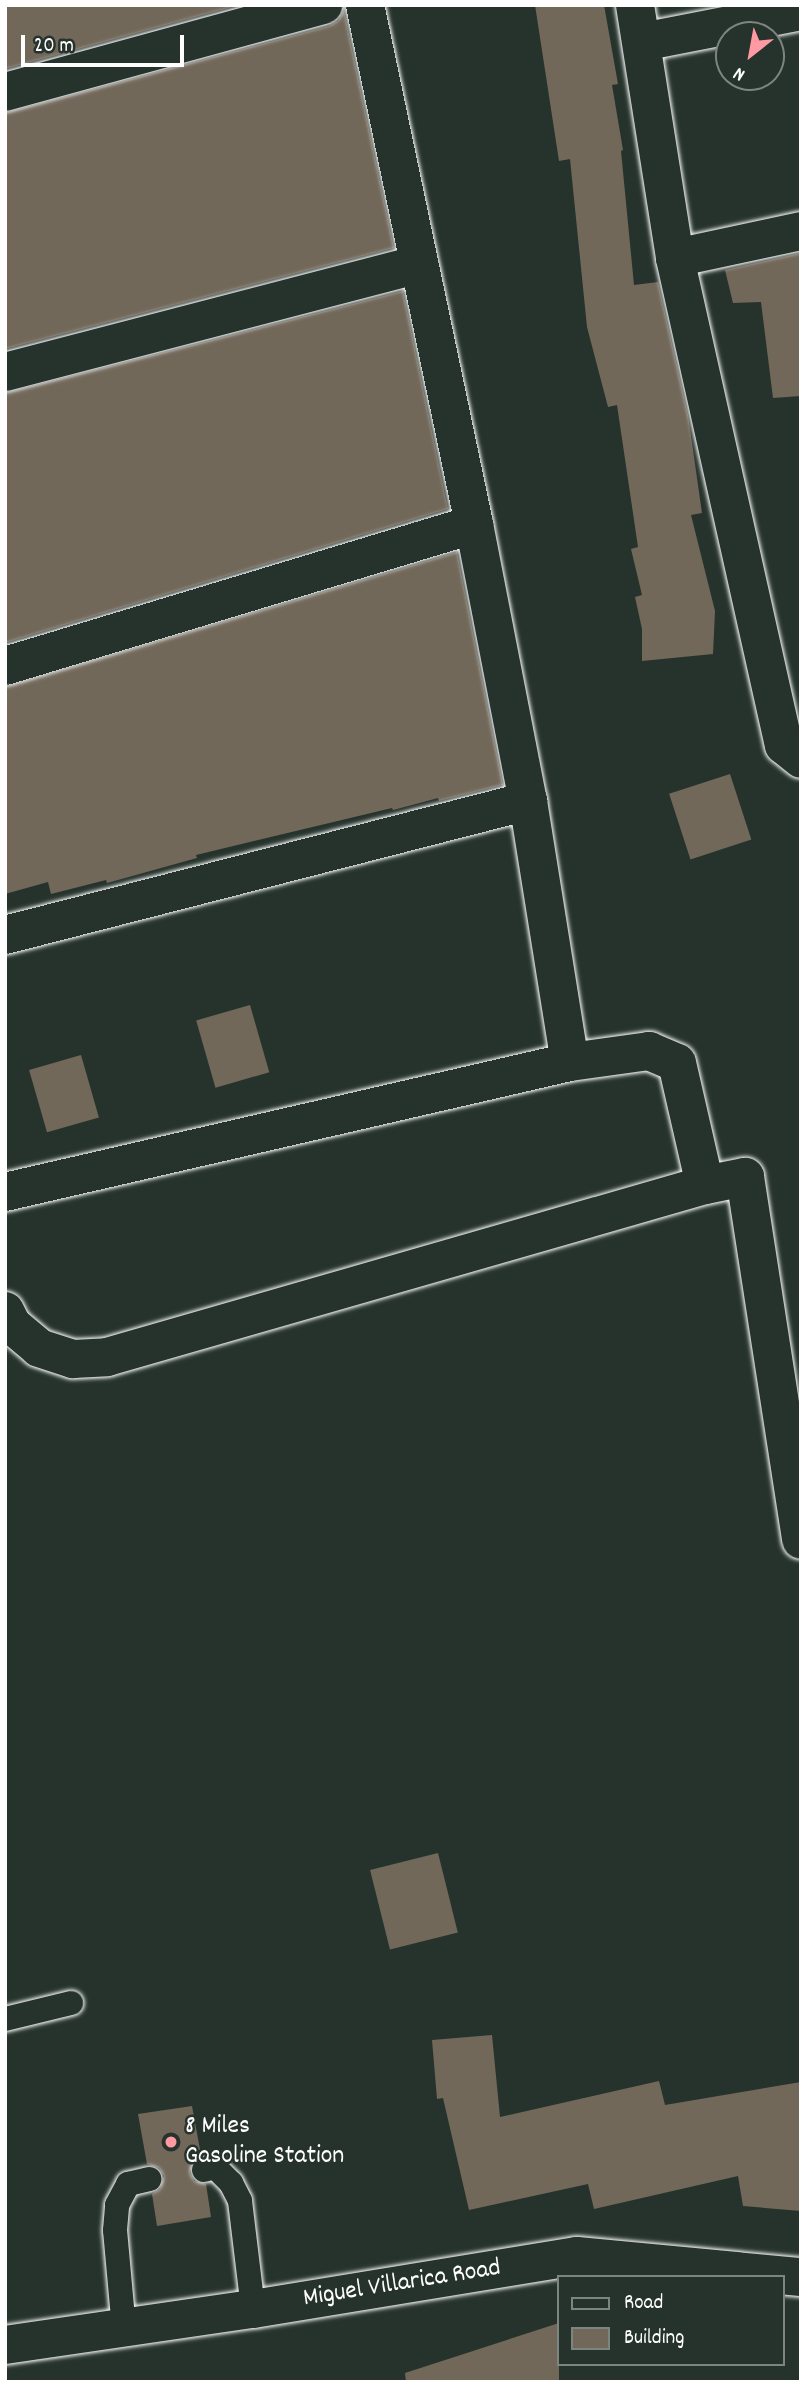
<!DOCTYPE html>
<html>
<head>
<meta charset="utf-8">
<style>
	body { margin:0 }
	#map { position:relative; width:806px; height:2387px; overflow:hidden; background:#26332d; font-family:Dekko,sans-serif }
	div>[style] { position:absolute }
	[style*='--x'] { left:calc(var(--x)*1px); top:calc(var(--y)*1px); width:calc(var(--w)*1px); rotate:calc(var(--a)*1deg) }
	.building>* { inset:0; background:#72685a; transform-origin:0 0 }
	.roads { filter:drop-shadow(0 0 2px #fff) drop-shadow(0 0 2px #fff) }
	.lane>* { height:24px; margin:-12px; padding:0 12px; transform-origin:12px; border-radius:12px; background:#26332d }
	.street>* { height:38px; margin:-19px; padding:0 19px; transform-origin:19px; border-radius:19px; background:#26332d }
	.secondary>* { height:38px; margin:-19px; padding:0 19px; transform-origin:19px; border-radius:19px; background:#26332d }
	.dots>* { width:19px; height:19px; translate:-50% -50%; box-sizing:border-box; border:4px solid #26332d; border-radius:50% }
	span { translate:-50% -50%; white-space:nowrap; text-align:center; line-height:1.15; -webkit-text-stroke:5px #26332d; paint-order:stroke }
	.poi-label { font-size:26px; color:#fff }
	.left { translate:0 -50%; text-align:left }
	.street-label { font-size:26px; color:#fff }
	.frame { position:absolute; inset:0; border:7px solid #fff; pointer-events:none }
	.legend { position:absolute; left:557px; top:2275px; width:228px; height:91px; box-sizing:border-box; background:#26332d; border:2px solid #7d8581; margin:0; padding:9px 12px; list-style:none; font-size:21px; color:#fff }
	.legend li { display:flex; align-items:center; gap:14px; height:35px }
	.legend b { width:35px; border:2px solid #7d8581 }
	.north { position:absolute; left:715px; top:21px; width:70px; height:70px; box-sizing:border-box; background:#26332d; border:2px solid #7d8581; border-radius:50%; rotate:211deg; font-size:19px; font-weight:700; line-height:28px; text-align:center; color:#fff }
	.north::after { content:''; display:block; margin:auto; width:24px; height:32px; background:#ff9aa2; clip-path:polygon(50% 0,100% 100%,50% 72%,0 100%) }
	.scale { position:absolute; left:21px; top:35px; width:163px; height:32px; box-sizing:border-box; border:4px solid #fff; border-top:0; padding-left:9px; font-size:21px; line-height:24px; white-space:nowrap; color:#fff; -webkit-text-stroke:5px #26332d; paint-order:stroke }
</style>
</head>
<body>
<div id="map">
	<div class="building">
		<i style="clip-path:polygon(5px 5px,239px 5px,5px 69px)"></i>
		<i style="clip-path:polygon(535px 5px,604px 5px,618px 84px,612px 85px,623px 150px,621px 151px,634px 285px,658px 282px,688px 415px,702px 513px,691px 515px,715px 611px,713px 654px,642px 661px,642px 629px,635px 597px,642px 595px,631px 549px,638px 547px,617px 405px,608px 407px,587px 327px,570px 159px,559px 161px)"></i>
		<i style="clip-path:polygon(344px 11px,394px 248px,5px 349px,5px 113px,329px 26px,338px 21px)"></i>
		<i style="clip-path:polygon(801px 253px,801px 396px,773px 398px,761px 302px,733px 303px,725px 270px)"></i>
		<i style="clip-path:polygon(403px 291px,448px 509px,5px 643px,5px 393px)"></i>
		<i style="clip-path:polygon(457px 552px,503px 785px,439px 801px,438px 798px,393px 810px,392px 808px,196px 855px,197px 858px,107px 883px,106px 880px,51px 894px,48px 882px,5px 894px,5px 687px)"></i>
		<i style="left:730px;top:774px;width:69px;height:64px;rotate:72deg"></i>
		<i style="left:250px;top:1005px;width:70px;height:56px;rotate:74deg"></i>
		<i style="left:81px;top:1055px;width:65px;height:54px;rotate:74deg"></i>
		<i style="left:438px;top:1853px;width:82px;height:70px;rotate:76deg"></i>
		<i style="clip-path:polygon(492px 2035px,500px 2117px,659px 2081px,665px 2105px,801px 2082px,801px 2211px,743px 2206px,738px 2176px,594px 2209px,588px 2184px,469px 2210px,443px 2098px,437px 2099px,432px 2040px)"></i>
		<i style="clip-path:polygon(192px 2106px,201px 2155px,193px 2160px,190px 2173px,194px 2181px,206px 2184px,211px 2217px,157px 2226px,152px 2194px,160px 2189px,164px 2176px,159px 2168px,147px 2164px,138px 2114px)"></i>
		<i style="clip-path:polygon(559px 2323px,559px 2382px,406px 2382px,405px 2373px)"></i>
	</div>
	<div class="roads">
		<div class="lane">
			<i style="--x:5;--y:2019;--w:68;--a:-13.6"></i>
			<i style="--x:204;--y:2170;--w:11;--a:-15"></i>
			<i style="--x:215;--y:2167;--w:23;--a:45"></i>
			<i style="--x:231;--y:2183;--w:20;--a:63"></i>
			<i style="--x:240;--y:2201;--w:109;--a:83.1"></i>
			<i style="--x:124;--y:2329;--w:99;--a:-95.2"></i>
			<i style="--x:115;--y:2230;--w:25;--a:-85"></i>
			<i style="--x:117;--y:2205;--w:24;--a:-62"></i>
			<i style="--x:128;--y:2184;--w:22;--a:-13"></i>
		</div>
		<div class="street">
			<i style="--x:365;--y:5;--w:530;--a:78.14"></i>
			<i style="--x:474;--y:524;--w:282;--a:79"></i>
			<i style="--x:528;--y:801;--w:264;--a:80.9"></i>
			<i style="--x:570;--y:1062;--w:80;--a:-7.9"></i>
			<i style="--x:649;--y:1051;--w:30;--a:23"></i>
			<i style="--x:677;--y:1063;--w:125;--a:77.1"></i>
			<i style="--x:635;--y:5;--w:256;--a:81"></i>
			<i style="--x:675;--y:258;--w:499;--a:77.4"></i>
			<i style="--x:784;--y:745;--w:22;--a:39"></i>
			<i style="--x:642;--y:42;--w:162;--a:-11"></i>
			<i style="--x:5;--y:92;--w:330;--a:-15.3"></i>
			<i style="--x:675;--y:258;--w:129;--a:-12.1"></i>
			<i style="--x:5;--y:372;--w:428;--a:-14.6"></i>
			<i style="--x:5;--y:666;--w:490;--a:-16.8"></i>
			<i style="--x:5;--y:935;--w:540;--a:-14.37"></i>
			<i style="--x:5;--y:1192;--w:580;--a:-12.96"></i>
			<i style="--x:5;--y:1311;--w:16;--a:63"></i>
			<i style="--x:12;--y:1325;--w:35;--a:40"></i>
			<i style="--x:39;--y:1348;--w:36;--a:18"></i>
			<i style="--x:73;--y:1359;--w:34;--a:-3"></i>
			<i style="--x:107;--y:1357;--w:622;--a:-16.05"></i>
			<i style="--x:705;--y:1185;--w:41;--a:-11.3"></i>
			<i style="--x:745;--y:1177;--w:367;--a:81.2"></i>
		</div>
		<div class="secondary">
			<i style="--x:5;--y:2345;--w:251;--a:-8.3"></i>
			<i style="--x:253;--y:2309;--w:328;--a:-9.3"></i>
			<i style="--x:577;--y:2256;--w:225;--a:5.4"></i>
		</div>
	</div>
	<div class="dots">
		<i style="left:171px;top:2142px;background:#ff9aa2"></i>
	</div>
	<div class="poi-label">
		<span class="left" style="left:185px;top:2142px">8 Miles<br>Gasoline Station</span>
	</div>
	<div class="street-label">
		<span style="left:402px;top:2284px;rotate:-9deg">Miguel Villarica Road</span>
	</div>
	<div class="frame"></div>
	<ul class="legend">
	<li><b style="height:9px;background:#26332d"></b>Road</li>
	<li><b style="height:19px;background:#72685a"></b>Building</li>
	</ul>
	<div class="north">N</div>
	<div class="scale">20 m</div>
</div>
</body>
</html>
